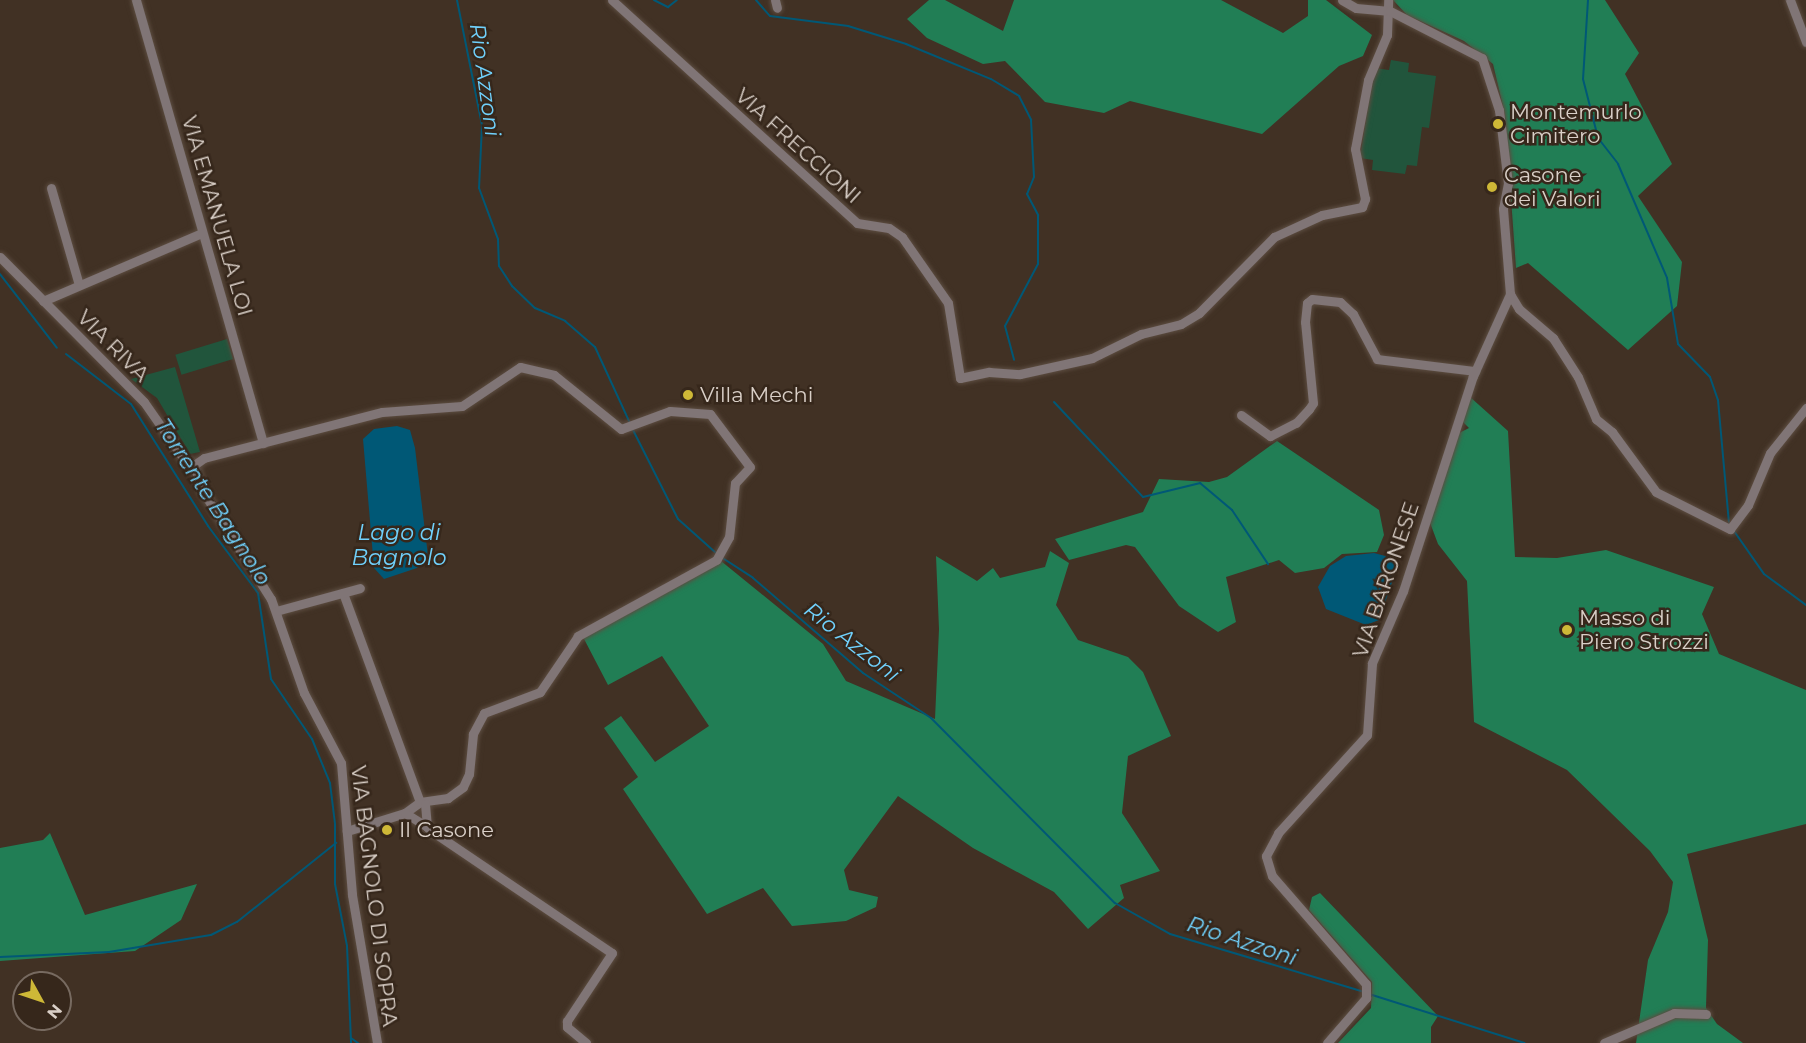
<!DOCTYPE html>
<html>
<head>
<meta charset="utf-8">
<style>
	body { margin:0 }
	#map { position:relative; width:1806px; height:1043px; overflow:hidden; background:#413124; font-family:Montserrat,sans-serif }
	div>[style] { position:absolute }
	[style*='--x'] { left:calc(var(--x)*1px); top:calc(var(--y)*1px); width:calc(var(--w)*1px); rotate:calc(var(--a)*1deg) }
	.green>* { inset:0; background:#21553c; transform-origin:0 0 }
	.forest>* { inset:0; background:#217e55 }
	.water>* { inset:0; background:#005876 }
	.stream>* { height:2px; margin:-1px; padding:0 1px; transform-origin:1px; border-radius:1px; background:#005876 }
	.roads { filter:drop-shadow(0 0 2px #5c4d41) drop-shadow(0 0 2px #5c4d41) }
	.minor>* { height:9px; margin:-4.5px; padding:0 4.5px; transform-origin:4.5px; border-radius:4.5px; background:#807576 }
	.dots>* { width:16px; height:16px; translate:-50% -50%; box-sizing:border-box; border:3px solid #36271b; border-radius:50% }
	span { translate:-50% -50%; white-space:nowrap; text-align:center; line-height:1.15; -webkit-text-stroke:5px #36271b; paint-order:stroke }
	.poi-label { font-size:21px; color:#d9cfc7 }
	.left { translate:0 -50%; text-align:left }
	.street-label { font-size:21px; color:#d9cfc7 }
	.water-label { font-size:22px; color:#70d1fc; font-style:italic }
	.north { position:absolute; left:12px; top:971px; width:60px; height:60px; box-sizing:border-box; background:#36271b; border:2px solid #776a60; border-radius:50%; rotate:130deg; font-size:16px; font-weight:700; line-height:24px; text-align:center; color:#d9cfc7 }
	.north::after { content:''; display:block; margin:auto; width:21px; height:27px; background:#ceb837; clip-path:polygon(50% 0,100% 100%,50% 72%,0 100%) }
</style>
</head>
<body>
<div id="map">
	<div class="green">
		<i style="clip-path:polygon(1391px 60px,1409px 63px,1408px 72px,1436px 76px,1429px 128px,1422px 127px,1417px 166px,1407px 165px,1405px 174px,1372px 170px,1373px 160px,1360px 158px,1374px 68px,1389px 70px)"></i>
		<i style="left:227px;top:339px;width:21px;height:54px;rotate:73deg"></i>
		<i style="clip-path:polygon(175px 367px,200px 452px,190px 454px,157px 398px,131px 379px)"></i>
	</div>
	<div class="forest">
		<i style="clip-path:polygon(929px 0,945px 0,1003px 31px,1014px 0,1221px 0,1283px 33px,1308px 16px,1308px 0,1326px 0,1372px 35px,1363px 56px,1339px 66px,1262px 134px,1130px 101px,1104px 113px,1045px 102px,1005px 61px,983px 64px,927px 38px,907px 19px)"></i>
		<i style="clip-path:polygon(1393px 0,1605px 0,1639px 53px,1625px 74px,1672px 164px,1638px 196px,1682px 262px,1677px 306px,1628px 350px,1528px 263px,1516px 268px,1505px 115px,1493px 64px,1464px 41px,1407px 15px)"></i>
		<i style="clip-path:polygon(1469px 396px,1508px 431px,1515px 557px,1557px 558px,1606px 550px,1714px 587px,1702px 614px,1719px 654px,1806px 690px,1806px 824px,1687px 854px,1708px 940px,1706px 1008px,1717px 1024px,1743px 1043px,1636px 1043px,1648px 960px,1668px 912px,1673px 882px,1650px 851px,1567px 770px,1474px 722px,1467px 581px,1438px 544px,1429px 520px,1455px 435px,1469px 428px,1461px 420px)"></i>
		<i style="clip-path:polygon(1277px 441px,1379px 510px,1384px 535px,1377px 552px,1342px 554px,1324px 568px,1295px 573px,1279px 560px,1226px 577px,1236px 622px,1218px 632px,1179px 606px,1135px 547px,1126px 545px,1069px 560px,1055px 539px,1143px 512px,1159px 479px,1209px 482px,1227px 477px)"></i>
		<i style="clip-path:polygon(1050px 551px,1069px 563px,1056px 605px,1078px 640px,1128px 657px,1143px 672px,1171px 736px,1128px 756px,1122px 813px,1160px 871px,1120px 885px,1124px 898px,1088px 929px,1054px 892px,973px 848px,898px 796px,844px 870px,849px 890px,878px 897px,876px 907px,846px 921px,792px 926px,763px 888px,707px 914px,623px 789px,638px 777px,604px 728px,621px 716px,655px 762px,709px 726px,662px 656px,608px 685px,583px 637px,721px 561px,823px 644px,846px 681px,935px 719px,939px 629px,936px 556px,977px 581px,993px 568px,1000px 578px,1045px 567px)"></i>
		<i style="clip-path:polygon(50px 833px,85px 915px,197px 884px,181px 920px,135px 951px,0 961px,0 848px,43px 840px)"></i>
		<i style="clip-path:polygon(1320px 893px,1438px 1016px,1431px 1027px,1431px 1043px,1338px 1043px,1371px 1008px,1372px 982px,1309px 910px,1312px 897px)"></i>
	</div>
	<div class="water">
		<i style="clip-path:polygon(397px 426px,410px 430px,415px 448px,428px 556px,417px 568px,384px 579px,374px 568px,363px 439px,374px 429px)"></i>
		<i style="clip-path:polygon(1374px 553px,1393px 558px,1397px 568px,1379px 620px,1366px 625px,1326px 609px,1318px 587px,1330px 566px,1346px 556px)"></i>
	</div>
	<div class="stream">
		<i style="--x:457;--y:0;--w:127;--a:78.7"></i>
		<i style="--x:482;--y:125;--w:63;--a:92.7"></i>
		<i style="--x:479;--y:188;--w:54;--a:69.6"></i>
		<i style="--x:498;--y:239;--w:27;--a:88"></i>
		<i style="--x:499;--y:266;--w:24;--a:57"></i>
		<i style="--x:512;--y:286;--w:32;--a:44"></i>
		<i style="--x:535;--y:308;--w:33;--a:23"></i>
		<i style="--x:565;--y:321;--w:40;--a:41"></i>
		<i style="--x:595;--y:347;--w:84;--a:65.3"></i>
		<i style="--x:654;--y:0;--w:16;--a:27"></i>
		<i style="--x:668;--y:7;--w:11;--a:-38"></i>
		<i style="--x:756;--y:0;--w:21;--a:49"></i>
		<i style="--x:770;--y:16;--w:79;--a:7.3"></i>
		<i style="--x:848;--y:26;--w:61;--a:17.2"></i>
		<i style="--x:906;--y:44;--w:92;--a:22.4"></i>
		<i style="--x:991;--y:79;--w:33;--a:31"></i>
		<i style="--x:1019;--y:96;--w:27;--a:63"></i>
		<i style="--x:1031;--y:120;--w:57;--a:87"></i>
		<i style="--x:1034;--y:177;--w:18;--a:112"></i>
		<i style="--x:1027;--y:194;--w:24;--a:62"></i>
		<i style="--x:1038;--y:215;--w:49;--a:90"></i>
		<i style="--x:1038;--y:264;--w:70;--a:118"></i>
		<i style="--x:1005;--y:326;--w:35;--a:75"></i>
		<i style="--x:1588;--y:0;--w:79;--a:93.6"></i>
		<i style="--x:1583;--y:79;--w:61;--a:75.7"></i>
		<i style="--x:1598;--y:138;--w:33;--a:52"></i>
		<i style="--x:1618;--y:164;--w:124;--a:66.7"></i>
		<i style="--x:1667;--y:278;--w:67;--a:80.5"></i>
		<i style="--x:1678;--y:344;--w:46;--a:45.9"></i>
		<i style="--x:1710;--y:377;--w:24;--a:71"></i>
		<i style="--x:1718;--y:400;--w:123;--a:84.9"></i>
		<i style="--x:0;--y:274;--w:93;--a:52.4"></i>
		<i style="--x:66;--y:354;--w:82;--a:37.6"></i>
		<i style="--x:131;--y:404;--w:144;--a:57.7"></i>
		<i style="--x:208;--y:526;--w:84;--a:53.3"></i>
		<i style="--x:258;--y:593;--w:87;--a:81.4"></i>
		<i style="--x:271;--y:679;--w:73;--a:55.7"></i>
		<i style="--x:312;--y:739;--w:48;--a:67.8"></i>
		<i style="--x:330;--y:783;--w:41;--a:83"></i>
		<i style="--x:335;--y:824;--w:60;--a:90"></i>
		<i style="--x:335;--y:884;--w:63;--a:79"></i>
		<i style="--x:347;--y:946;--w:97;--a:87.6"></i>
		<i style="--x:1054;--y:402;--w:130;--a:46.9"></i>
		<i style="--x:1143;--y:497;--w:59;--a:-13.8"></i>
		<i style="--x:1200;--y:483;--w:42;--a:40.2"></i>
		<i style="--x:1232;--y:510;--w:65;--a:56.3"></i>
		<i style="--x:632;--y:428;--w:102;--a:63.2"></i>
		<i style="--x:678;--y:519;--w:51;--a:41.8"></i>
		<i style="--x:1734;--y:531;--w:52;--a:55.1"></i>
		<i style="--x:1764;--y:574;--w:52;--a:36.4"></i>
		<i style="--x:721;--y:557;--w:38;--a:33"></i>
		<i style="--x:753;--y:578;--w:145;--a:40.8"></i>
		<i style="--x:863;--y:673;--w:82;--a:33.5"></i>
		<i style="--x:931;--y:718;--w:261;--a:45.2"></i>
		<i style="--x:1115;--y:903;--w:63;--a:29.4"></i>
		<i style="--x:1170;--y:934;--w:202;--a:16.6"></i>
		<i style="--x:0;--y:957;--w:109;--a:-2.6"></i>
		<i style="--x:109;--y:952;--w:103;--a:-9.5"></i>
		<i style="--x:211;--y:935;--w:29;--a:-27"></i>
		<i style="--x:237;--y:922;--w:127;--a:-38.6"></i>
		<i style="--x:1369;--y:994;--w:163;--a:17.5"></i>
		<i style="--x:351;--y:1038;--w:9;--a:36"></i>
	</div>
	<div class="roads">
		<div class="minor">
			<i style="--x:136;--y:0;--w:461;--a:74"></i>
			<i style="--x:612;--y:0;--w:331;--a:42.3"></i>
			<i style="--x:857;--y:223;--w:32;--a:9"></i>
			<i style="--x:889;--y:228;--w:16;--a:35"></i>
			<i style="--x:902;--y:237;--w:80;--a:55.1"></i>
			<i style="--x:948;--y:303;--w:76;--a:80.9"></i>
			<i style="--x:960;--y:378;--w:30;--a:-12"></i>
			<i style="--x:989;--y:372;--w:31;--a:4"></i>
			<i style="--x:1020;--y:374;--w:74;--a:-12.5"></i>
			<i style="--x:1092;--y:358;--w:55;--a:-26.1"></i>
			<i style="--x:1141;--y:334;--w:41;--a:-14"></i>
			<i style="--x:1181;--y:324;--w:21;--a:-31"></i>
			<i style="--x:1199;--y:313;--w:107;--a:-45.4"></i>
			<i style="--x:1274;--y:237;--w:53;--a:-24.6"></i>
			<i style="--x:1322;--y:215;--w:41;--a:-11.3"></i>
			<i style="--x:1362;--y:207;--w:9;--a:-69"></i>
			<i style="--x:1365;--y:199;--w:51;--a:-101.3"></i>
			<i style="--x:1355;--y:149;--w:70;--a:-79.3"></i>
			<i style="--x:1368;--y:80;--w:49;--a:-67.1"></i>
			<i style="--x:1387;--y:35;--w:35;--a:-88"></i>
			<i style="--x:775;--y:0;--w:8;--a:76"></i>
			<i style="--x:1342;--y:0;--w:16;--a:30"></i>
			<i style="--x:1356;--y:8;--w:34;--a:5"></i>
			<i style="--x:1390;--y:11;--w:103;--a:27.1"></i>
			<i style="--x:1482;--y:58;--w:55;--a:71.9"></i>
			<i style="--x:1499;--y:110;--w:74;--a:83"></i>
			<i style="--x:1508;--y:183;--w:26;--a:101"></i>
			<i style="--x:1503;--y:209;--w:85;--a:85.3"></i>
			<i style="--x:1510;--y:294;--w:17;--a:59"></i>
			<i style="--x:1519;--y:309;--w:45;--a:40.5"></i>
			<i style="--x:1553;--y:338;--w:46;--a:57.3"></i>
			<i style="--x:1578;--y:377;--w:46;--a:66.8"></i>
			<i style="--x:1596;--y:419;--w:21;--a:39"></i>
			<i style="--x:1612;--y:432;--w:74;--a:53.7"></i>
			<i style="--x:1656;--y:492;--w:83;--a:26.6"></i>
			<i style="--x:1730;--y:529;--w:30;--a:-53"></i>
			<i style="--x:1748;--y:505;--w:56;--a:-67.1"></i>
			<i style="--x:1770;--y:453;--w:58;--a:-51.3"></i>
			<i style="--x:1790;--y:0;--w:45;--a:69.1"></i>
			<i style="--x:51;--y:188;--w:101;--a:73.9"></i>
			<i style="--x:0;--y:257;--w:204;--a:45.2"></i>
			<i style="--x:144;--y:402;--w:68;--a:55.1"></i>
			<i style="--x:183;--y:458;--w:13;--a:32"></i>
			<i style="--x:43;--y:301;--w:173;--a:-23.2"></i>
			<i style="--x:1241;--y:415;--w:36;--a:36"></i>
			<i style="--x:1270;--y:436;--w:29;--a:-27"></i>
			<i style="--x:1296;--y:423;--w:19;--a:-47"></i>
			<i style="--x:1309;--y:409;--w:7;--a:-56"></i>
			<i style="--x:1313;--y:403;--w:81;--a:-95.6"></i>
			<i style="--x:1305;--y:322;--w:19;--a:-84"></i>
			<i style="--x:1307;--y:303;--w:6;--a:-39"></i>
			<i style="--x:1312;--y:299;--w:28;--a:6"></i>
			<i style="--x:1340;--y:302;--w:18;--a:43"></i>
			<i style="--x:1353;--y:314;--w:51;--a:61.9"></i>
			<i style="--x:1377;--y:359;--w:99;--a:7"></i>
			<i style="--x:194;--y:465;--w:12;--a:-35"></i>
			<i style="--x:204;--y:458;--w:184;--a:-14.5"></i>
			<i style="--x:382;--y:412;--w:80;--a:-4.3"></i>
			<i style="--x:462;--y:406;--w:70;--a:-33.9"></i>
			<i style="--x:520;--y:367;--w:35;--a:13"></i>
			<i style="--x:554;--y:375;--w:86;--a:38.9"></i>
			<i style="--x:621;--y:429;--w:52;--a:-20.2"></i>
			<i style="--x:670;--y:411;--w:40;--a:4.3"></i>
			<i style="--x:710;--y:414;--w:66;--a:53"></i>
			<i style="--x:750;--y:467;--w:22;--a:133"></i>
			<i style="--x:735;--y:483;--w:54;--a:96.3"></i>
			<i style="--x:729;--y:537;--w:26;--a:119"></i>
			<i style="--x:716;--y:560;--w:158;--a:151.2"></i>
			<i style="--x:578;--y:636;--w:68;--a:124.2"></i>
			<i style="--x:540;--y:692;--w:60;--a:159.4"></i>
			<i style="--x:484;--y:713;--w:24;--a:118"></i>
			<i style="--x:473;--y:734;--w:40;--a:95.7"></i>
			<i style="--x:469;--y:774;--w:14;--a:115"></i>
			<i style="--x:463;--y:787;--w:19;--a:144"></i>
			<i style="--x:448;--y:798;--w:28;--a:172"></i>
			<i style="--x:420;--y:802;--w:19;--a:144"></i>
			<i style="--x:405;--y:813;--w:61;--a:162.8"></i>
			<i style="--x:194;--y:465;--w:26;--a:72"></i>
			<i style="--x:202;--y:490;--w:129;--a:57.7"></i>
			<i style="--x:271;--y:599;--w:100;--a:70.7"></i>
			<i style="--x:304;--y:693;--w:79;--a:62.1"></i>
			<i style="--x:341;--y:763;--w:132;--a:85.2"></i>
			<i style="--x:352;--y:895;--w:150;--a:80.4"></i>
			<i style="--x:343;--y:593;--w:223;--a:69.8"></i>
			<i style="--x:276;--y:611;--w:87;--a:-15.3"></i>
			<i style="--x:425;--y:804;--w:23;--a:85"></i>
			<i style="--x:427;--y:827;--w:8;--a:40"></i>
			<i style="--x:433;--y:832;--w:216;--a:34.1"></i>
			<i style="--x:612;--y:953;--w:82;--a:123.5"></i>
			<i style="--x:567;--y:1021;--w:6;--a:90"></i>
			<i style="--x:567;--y:1027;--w:25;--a:40"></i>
			<i style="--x:405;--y:813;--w:26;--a:32"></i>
			<i style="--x:1327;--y:1043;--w:60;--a:-49.1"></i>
			<i style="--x:1366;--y:998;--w:14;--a:-90"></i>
			<i style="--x:1366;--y:984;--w:143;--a:-131"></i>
			<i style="--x:1272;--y:876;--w:21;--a:-107"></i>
			<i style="--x:1266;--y:856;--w:26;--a:-62"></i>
			<i style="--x:1278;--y:833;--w:132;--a:-47.8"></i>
			<i style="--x:1367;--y:735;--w:72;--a:-86"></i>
			<i style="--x:1372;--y:663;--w:78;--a:-66.7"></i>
			<i style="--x:1403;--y:591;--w:226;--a:-72"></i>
			<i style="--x:1473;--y:376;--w:90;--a:-65.7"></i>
			<i style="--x:1604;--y:1043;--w:76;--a:-23.2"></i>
			<i style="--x:1674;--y:1013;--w:32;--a:2"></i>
		</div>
	</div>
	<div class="dots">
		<i style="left:1498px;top:124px;background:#ceb837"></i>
		<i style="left:1492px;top:187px;background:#ceb837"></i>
		<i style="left:688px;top:395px;background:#ceb837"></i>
		<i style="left:1567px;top:630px;background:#ceb837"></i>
		<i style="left:387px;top:830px;background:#ceb837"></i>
	</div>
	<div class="poi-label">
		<span class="left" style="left:1510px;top:124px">Montemurlo<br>Cimitero</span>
		<span class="left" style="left:1504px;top:187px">Casone<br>dei Valori</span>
		<span class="left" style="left:700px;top:395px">Villa Mechi</span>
		<span class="left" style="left:1579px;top:630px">Masso di<br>Piero Strozzi</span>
		<span class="left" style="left:399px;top:830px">Il Casone</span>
	</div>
	<div class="street-label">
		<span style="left:798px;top:146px;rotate:42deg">VIA FRECCIONI</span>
		<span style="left:217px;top:216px;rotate:74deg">VIA EMANUELA LOI</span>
		<span style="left:113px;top:346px;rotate:45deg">VIA RIVA</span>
		<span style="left:1386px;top:580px;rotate:-71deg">VIA BARONESE</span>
		<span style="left:374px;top:896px;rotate:83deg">VIA BAGNOLO DI SOPRA</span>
	</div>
	<div class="water-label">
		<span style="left:485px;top:80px;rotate:82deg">Rio Azzoni</span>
		<span style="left:213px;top:502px;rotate:57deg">Torrente Bagnolo</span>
		<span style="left:399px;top:545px">Lago di<br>Bagnolo</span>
		<span style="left:852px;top:642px;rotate:38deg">Rio Azzoni</span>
		<span style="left:1242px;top:941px;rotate:18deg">Rio Azzoni</span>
	</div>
	<div class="north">N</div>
</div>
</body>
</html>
